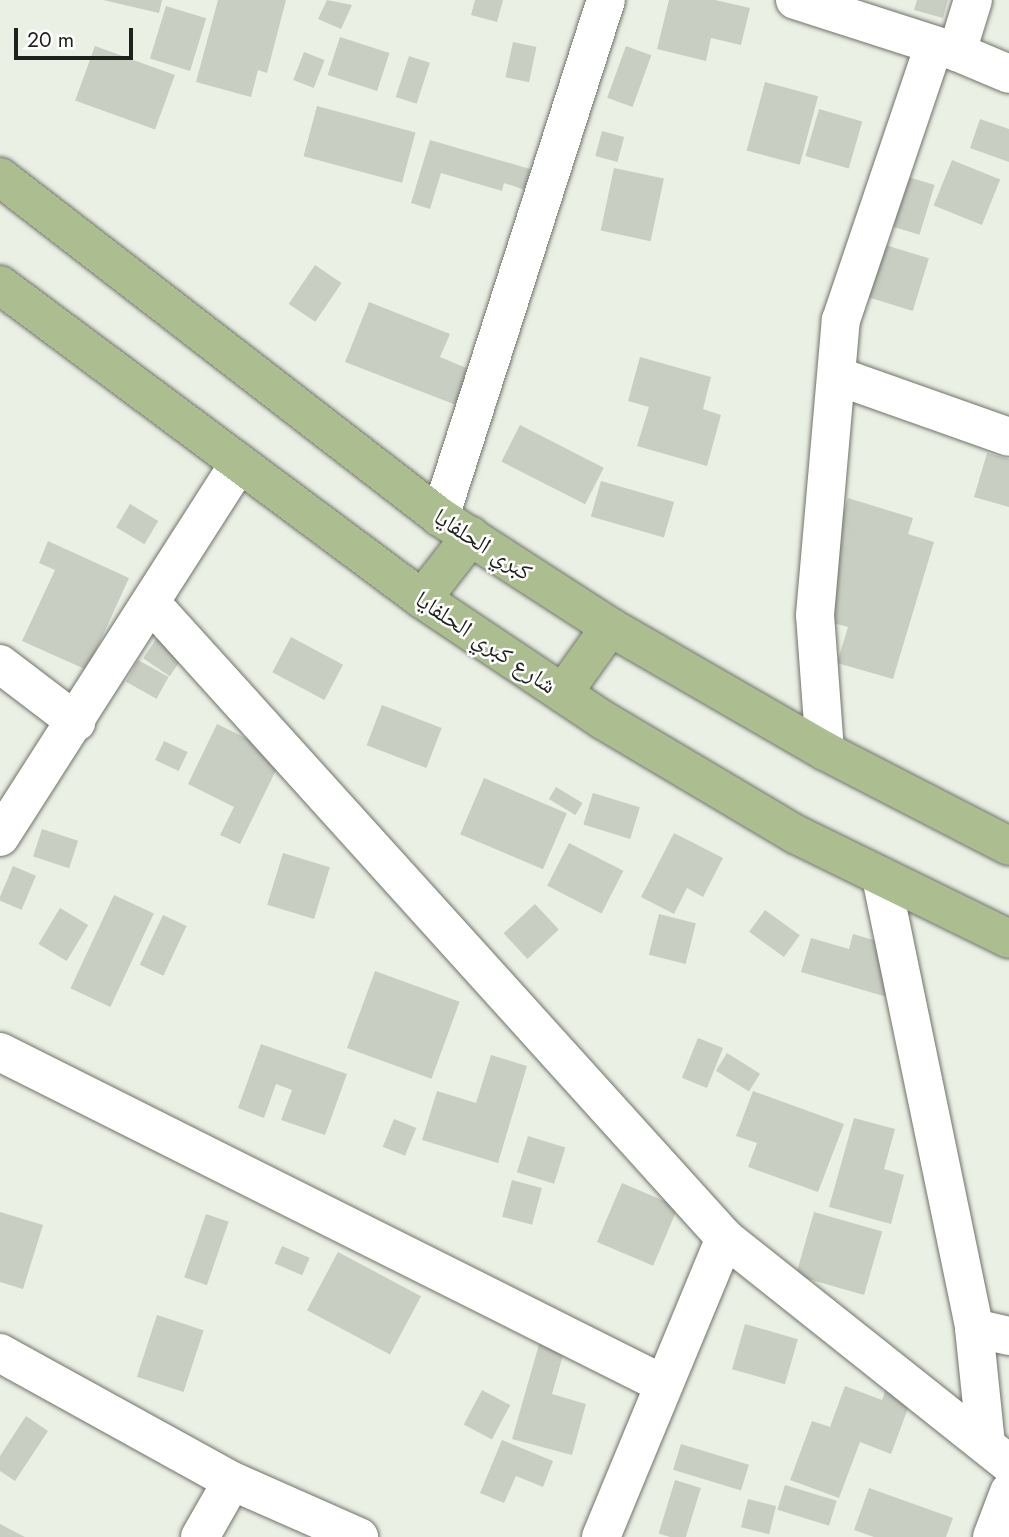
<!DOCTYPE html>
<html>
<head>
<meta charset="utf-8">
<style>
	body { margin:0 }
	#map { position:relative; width:1009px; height:1537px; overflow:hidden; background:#ebf0e5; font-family:Jost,"Noto Naskh Arabic",sans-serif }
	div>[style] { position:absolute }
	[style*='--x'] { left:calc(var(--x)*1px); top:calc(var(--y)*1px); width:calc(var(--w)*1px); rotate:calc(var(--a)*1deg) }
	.building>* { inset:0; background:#c9cec3; transform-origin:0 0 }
	.roads { filter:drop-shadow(0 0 2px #6f7369) drop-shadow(0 0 2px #6f7369) }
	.street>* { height:38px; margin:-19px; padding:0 19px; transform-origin:19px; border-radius:19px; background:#fff }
	.primary>* { height:38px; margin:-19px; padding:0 19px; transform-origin:19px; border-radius:19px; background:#acbe8f }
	span { translate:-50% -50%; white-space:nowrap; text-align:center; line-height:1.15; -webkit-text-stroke:5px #fff; paint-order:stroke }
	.street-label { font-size:24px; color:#1f211d }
	.scale { position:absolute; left:14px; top:28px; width:119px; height:32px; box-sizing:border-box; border:4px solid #1f211d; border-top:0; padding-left:9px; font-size:21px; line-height:24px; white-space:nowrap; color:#1f211d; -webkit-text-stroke:5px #fff; paint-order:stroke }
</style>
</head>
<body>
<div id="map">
	<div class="building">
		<i style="clip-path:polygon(103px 0,162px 0,159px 13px)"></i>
		<i style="clip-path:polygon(218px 0,286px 0,267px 73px,258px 70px,251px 97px,196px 82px)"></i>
		<i style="clip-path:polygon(327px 0,352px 5px,341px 29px,318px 19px)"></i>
		<i style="clip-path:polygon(475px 0,503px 0,497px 22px,471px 15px)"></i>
		<i style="clip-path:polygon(669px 0,715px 0,750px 8px,741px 45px,711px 38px,706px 61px,657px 49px)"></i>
		<i style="clip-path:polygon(917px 0,948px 0,943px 18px,914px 10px)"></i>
		<i style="left:166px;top:6px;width:42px;height:55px;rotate:17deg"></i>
		<i style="left:340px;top:37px;width:52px;height:40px;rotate:18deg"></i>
		<i style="left:513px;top:42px;width:24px;height:36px;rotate:12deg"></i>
		<i style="left:95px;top:46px;width:85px;height:58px;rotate:20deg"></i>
		<i style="left:626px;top:46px;width:27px;height:55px;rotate:20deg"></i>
		<i style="left:304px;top:52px;width:22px;height:30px;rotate:21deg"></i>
		<i style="left:409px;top:56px;width:22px;height:43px;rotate:18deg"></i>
		<i style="left:765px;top:82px;width:55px;height:71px;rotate:15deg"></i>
		<i style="left:317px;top:106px;width:102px;height:52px;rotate:15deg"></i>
		<i style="left:819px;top:109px;width:45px;height:49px;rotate:16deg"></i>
		<i style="clip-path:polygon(980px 119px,1009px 129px,1009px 162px,970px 148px)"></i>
		<i style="left:602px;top:131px;width:23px;height:26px;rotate:15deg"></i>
		<i style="clip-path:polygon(430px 140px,530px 169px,525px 190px,504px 183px,502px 191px,441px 173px,430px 209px,411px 203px)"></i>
		<i style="left:952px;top:160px;width:52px;height:49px;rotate:22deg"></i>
		<i style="left:614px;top:168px;width:51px;height:64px;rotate:12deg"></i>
		<i style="left:905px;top:176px;width:31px;height:52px;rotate:17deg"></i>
		<i style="left:882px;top:244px;width:49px;height:55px;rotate:17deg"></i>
		<i style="left:315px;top:265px;width:32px;height:47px;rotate:34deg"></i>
		<i style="clip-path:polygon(369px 302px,450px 334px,440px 357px,483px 375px,469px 410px,345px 362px)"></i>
		<i style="clip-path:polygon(640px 357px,711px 377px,703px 409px,721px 415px,707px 466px,637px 446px,649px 407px,628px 401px)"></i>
		<i style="left:520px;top:425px;width:94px;height:41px;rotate:27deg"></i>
		<i style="clip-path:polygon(987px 453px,1009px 459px,1009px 507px,974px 497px)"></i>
		<i style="left:601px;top:481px;width:76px;height:37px;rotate:16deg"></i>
		<i style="clip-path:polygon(848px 498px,913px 518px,908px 534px,934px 542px,893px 679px,837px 663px,848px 627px,811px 617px)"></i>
		<i style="left:130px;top:504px;width:33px;height:27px;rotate:31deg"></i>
		<i style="clip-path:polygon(48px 541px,129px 578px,87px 670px,22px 641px,55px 570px,39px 563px)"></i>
		<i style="left:165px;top:626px;width:32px;height:39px;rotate:34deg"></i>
		<i style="left:291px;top:637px;width:59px;height:40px;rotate:28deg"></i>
		<i style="left:138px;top:660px;width:35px;height:25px;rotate:29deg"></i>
		<i style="left:382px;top:705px;width:64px;height:43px;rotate:21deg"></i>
		<i style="clip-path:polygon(217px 724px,283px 756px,240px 844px,220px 835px,234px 807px,188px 784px)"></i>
		<i style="left:164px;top:741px;width:26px;height:21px;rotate:25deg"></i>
		<i style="left:484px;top:778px;width:90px;height:61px;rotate:23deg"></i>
		<i style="left:556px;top:787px;width:31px;height:14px;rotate:31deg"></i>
		<i style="left:593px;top:793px;width:49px;height:33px;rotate:17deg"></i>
		<i style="left:42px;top:829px;width:38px;height:29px;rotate:18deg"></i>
		<i style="clip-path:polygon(674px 833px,723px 858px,703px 897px,687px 888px,674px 914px,641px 897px)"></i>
		<i style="left:569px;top:843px;width:61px;height:48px;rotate:27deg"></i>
		<i style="left:283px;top:853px;width:49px;height:54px;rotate:17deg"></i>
		<i style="left:13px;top:866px;width:25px;height:37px;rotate:23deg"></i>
		<i style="left:114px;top:895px;width:44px;height:103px;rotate:25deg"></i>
		<i style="left:535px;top:904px;width:35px;height:43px;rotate:47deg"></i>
		<i style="left:60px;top:908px;width:33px;height:42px;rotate:31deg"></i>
		<i style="left:765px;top:910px;width:43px;height:27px;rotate:36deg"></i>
		<i style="left:659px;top:914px;width:38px;height:42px;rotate:14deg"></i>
		<i style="left:163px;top:915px;width:26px;height:55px;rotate:25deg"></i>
		<i style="clip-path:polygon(853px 934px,901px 948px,887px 997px,801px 972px,811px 938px,849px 949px)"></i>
		<i style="left:375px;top:971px;width:90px;height:82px;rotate:20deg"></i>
		<i style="left:698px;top:1038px;width:27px;height:43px;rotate:22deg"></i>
		<i style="clip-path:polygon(261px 1044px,347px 1074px,325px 1135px,281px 1120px,292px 1090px,276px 1084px,264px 1118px,238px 1108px)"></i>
		<i style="left:727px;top:1053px;width:39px;height:21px;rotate:32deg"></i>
		<i style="clip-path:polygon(491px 1055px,527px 1066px,498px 1163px,422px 1140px,437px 1091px,476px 1103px)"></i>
		<i style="clip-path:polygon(753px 1091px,844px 1124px,818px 1192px,748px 1167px,757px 1143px,736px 1136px)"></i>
		<i style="clip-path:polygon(854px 1118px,895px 1129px,884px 1169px,904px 1175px,891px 1224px,829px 1207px)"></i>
		<i style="left:394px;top:1119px;width:24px;height:30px;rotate:22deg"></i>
		<i style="left:528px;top:1136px;width:39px;height:38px;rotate:17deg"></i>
		<i style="left:512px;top:1180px;width:31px;height:38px;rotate:15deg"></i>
		<i style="left:622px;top:1183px;width:61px;height:64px;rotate:23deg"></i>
		<i style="clip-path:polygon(0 1212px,43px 1225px,23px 1289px,0 1282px)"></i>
		<i style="left:814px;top:1212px;width:71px;height:66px;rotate:16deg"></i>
		<i style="left:206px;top:1214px;width:24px;height:67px;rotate:19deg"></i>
		<i style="left:282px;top:1246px;width:30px;height:19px;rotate:23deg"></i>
		<i style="left:338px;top:1252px;width:94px;height:66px;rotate:28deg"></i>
		<i style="left:157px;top:1315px;width:49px;height:65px;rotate:18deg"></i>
		<i style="left:745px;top:1324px;width:55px;height:47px;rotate:16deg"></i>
		<i style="clip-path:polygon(542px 1334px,567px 1341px,552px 1394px,586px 1404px,572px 1455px,512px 1439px)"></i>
		<i style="clip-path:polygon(888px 1383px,914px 1392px,891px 1454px,860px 1442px,839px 1498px,790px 1480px,812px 1421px,830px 1427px,845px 1386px,882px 1400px)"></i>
		<i style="left:482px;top:1390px;width:32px;height:39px;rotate:28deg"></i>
		<i style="clip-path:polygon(26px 1416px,48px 1431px,15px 1481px,0 1471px,0 1456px)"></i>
		<i style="clip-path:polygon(502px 1440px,553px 1461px,543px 1487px,516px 1476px,504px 1503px,480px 1493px)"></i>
		<i style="left:681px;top:1444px;width:71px;height:27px;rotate:17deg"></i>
		<i style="left:675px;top:1480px;width:27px;height:56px;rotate:17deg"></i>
		<i style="left:785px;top:1485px;width:54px;height:26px;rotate:17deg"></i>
		<i style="clip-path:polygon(869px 1488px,953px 1518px,946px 1537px,874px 1537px,854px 1530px)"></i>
		<i style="left:748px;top:1499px;width:29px;height:29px;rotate:14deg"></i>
		<i style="clip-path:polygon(0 1524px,25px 1537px,0 1537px)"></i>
	</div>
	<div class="roads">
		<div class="street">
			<i style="--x:795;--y:0;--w:170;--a:17.8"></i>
			<i style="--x:957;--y:52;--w:56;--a:22.9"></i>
			<i style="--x:957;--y:52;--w:54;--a:-72.9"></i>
			<i style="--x:837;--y:376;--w:182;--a:19.5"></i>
			<i style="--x:440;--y:517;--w:543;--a:-72.2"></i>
			<i style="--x:151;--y:603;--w:856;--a:47.89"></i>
			<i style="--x:725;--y:1238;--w:363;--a:38.5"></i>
			<i style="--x:0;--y:664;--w:96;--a:37.3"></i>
			<i style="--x:825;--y:751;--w:136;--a:-94.2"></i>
			<i style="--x:815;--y:615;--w:296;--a:-85"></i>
			<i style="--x:841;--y:320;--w:290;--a:-71.3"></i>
			<i style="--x:0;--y:837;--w:442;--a:-57.4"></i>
			<i style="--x:881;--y:877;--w:460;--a:78.3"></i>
			<i style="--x:974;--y:1328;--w:117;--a:84.1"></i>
			<i style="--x:0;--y:1052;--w:741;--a:26.6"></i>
			<i style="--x:974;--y:1328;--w:36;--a:13"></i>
			<i style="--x:0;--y:1353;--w:265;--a:28.9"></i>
			<i style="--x:232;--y:1481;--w:139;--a:23.8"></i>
			<i style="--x:200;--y:1537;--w:64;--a:-60.3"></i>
			<i style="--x:601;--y:1537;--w:324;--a:-67.5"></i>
			<i style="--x:992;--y:1537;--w:48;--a:-69.3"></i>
		</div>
		<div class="primary">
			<i style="--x:0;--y:177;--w:556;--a:37.69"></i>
			<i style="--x:440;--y:517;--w:202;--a:32.9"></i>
			<i style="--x:610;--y:627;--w:248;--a:30"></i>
			<i style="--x:825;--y:751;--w:207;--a:27.3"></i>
			<i style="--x:0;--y:285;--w:526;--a:36.65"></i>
			<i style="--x:422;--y:599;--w:218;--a:33.8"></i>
			<i style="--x:603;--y:720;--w:226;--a:30.7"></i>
			<i style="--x:797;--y:835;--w:236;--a:26.1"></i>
			<i style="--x:422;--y:599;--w:80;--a:-52.1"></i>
			<i style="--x:563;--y:693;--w:81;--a:-54.5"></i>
		</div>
	</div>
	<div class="street-label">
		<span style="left:483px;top:544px;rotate:33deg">كبري الحلفايا</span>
		<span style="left:486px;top:642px;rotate:34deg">شارع كبري الحلفايا</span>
	</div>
	<div class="scale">20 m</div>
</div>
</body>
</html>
